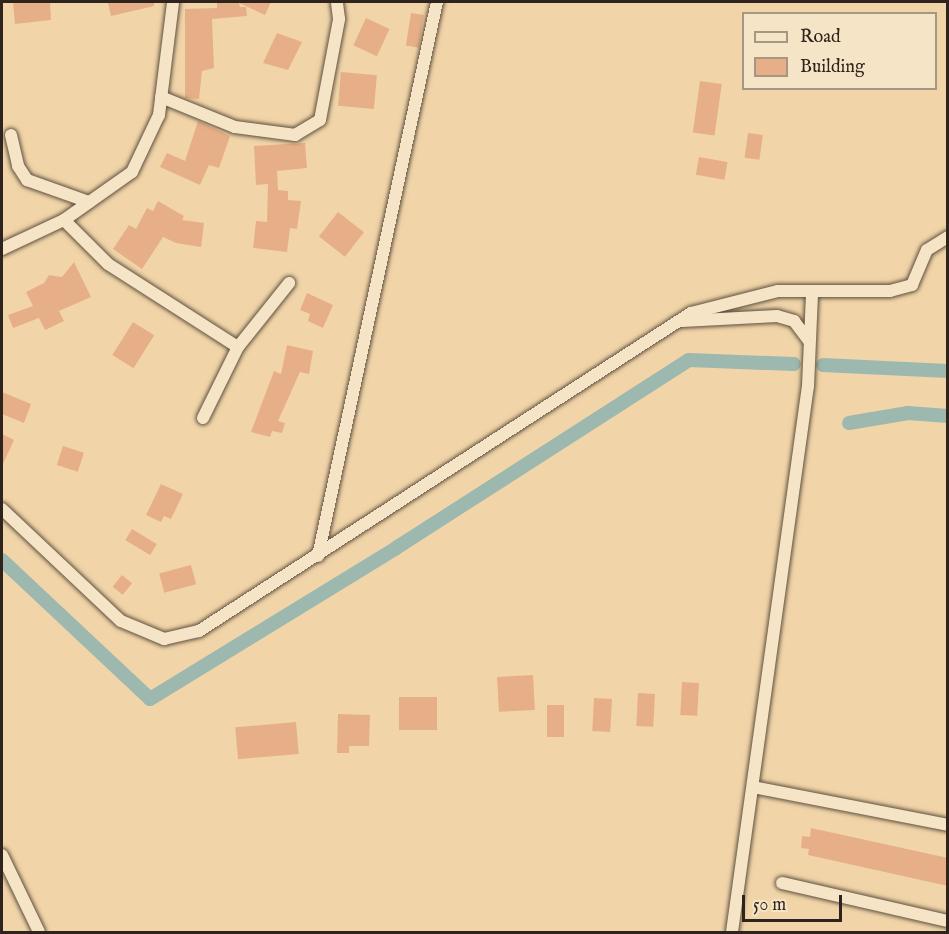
<!DOCTYPE html>
<html>
<head>
<meta charset="utf-8">
<style>
	body { margin:0 }
	#map { position:relative; width:949px; height:934px; overflow:hidden; background:#f1d5a8; font-family:"IM FELL English",serif }
	div>[style] { position:absolute }
	[style*='--x'] { left:calc(var(--x)*1px); top:calc(var(--y)*1px); width:calc(var(--w)*1px); rotate:calc(var(--a)*1deg) }
	.canal>* { height:14px; margin:-7px; padding:0 7px; transform-origin:7px; border-radius:7px; background:#9cb8af }
	.building>* { inset:0; background:#e7af87; transform-origin:0 0 }
	.roads { filter:drop-shadow(0 0 2px #605040) drop-shadow(0 0 2px #605040) }
	.minor>* { height:12px; margin:-6px; padding:0 6px; transform-origin:6px; border-radius:6px; background:#f6e4c6 }
	span { translate:-50% -50%; white-space:nowrap; text-align:center; line-height:1.15; -webkit-text-stroke:6px #f6e4c6; paint-order:stroke }
	.frame { position:absolute; inset:0; border:3px solid #2f241d; pointer-events:none }
	.legend { position:absolute; left:742px; top:12px; width:195px; height:78px; box-sizing:border-box; background:#f6e4c6; border:2px solid #a69782; margin:0; padding:8px 10px; list-style:none; font-size:18px; color:#2f241d }
	.legend li { display:flex; align-items:center; gap:12px; height:30px }
	.legend b { width:30px; border:2px solid #a69782 }
	.scale { position:absolute; left:742px; top:895px; width:100px; height:27px; box-sizing:border-box; border:3px solid #2f241d; border-top:0; padding-left:8px; font-size:18px; line-height:21px; white-space:nowrap; color:#2f241d; -webkit-text-stroke:4px #f6e4c6; paint-order:stroke }
</style>
</head>
<body>
<div id="map">
	<div class="canal">
		<i style="--x:823;--y:365;--w:125;--a:2.7"></i>
		<i style="--x:849;--y:423;--w:60;--a:-9.6"></i>
		<i style="--x:908;--y:413;--w:40;--a:4.3"></i>
		<i style="--x:2;--y:560;--w:203;--a:43.2"></i>
		<i style="--x:150;--y:699;--w:289;--a:-31.5"></i>
		<i style="--x:396;--y:548;--w:348;--a:-32.7"></i>
		<i style="--x:689;--y:360;--w:105;--a:2.2"></i>
	</div>
	<div class="building">
		<i style="clip-path:polygon(13px 2px,50px 2px,51px 20px,15px 24px)"></i>
		<i style="clip-path:polygon(154px 2px,154px 6px,111px 16px,108px 3px)"></i>
		<i style="clip-path:polygon(217px 2px,271px 2px,265px 15px,239px 3px,240px 7px,246px 7px,247px 16px,212px 19px,214px 68px,202px 71px,199px 99px,185px 98px,185px 9px,217px 8px)"></i>
		<i style="left:411px;top:13px;width:13px;height:33px;rotate:9deg"></i>
		<i style="left:366px;top:18px;width:26px;height:30px;rotate:25deg"></i>
		<i style="clip-path:polygon(277px 33px,302px 42px,288px 70px,263px 63px)"></i>
		<i style="left:341px;top:72px;width:36px;height:34px;rotate:5deg"></i>
		<i style="left:700px;top:81px;width:22px;height:52px;rotate:8deg"></i>
		<i style="clip-path:polygon(198px 121px,230px 136px,219px 168px,209px 165px,200px 185px,160px 167px,167px 153px,185px 161px)"></i>
		<i style="left:748px;top:133px;width:15px;height:25px;rotate:8deg"></i>
		<i style="clip-path:polygon(305px 143px,307px 168px,277px 171px,278px 190px,288px 191px,288px 200px,301px 201px,297px 229px,290px 228px,287px 252px,253px 248px,256px 221px,267px 222px,268px 184px,256px 185px,254px 146px)"></i>
		<i style="left:699px;top:157px;width:29px;height:18px;rotate:10deg"></i>
		<i style="clip-path:polygon(158px 201px,184px 216px,182px 220px,204px 223px,201px 247px,176px 243px,163px 237px,142px 269px,113px 249px,129px 225px,136px 229px,147px 208px,153px 211px)"></i>
		<i style="left:338px;top:212px;width:33px;height:31px;rotate:38deg"></i>
		<i style="clip-path:polygon(74px 262px,91px 297px,59px 311px,64px 321px,45px 330px,39px 318px,13px 328px,8px 315px,33px 306px,26px 292px,44px 283px,49px 275px,62px 277px)"></i>
		<i style="clip-path:polygon(307px 293px,333px 305px,323px 328px,308px 321px,310px 314px,300px 310px)"></i>
		<i style="left:133px;top:322px;width:25px;height:39px;rotate:32deg"></i>
		<i style="clip-path:polygon(287px 345px,313px 351px,309px 374px,300px 372px,278px 421px,285px 423px,282px 433px,272px 431px,270px 437px,251px 432px,274px 371px,281px 374px)"></i>
		<i style="clip-path:polygon(2px 392px,31px 404px,24px 423px,2px 414px)"></i>
		<i style="clip-path:polygon(2px 434px,14px 440px,2px 466px)"></i>
		<i style="left:63px;top:446px;width:22px;height:20px;rotate:18deg"></i>
		<i style="clip-path:polygon(161px 484px,183px 494px,171px 519px,164px 516px,161px 522px,146px 515px)"></i>
		<i style="left:132px;top:529px;width:29px;height:13px;rotate:31deg"></i>
		<i style="left:191px;top:565px;width:20px;height:33px;rotate:75deg"></i>
		<i style="left:122px;top:575px;width:13px;height:15px;rotate:39deg"></i>
		<i style="left:533px;top:675px;width:35px;height:36px;rotate:87deg"></i>
		<i style="left:682px;top:682px;width:17px;height:33px;rotate:3deg"></i>
		<i style="left:638px;top:693px;width:17px;height:33px;rotate:3deg"></i>
		<i style="left:399px;top:697px;width:38px;height:33px"></i>
		<i style="left:594px;top:698px;width:18px;height:33px;rotate:3deg"></i>
		<i style="left:547px;top:705px;width:17px;height:32px"></i>
		<i style="clip-path:polygon(338px 714px,370px 715px,369px 746px,349px 746px,349px 753px,337px 753px)"></i>
		<i style="left:296px;top:722px;width:32px;height:61px;rotate:85deg"></i>
		<i style="clip-path:polygon(811px 828px,948px 858px,948px 886px,808px 855px,809px 849px,801px 848px,802px 836px,810px 837px)"></i>
	</div>
	<div class="roads">
		<div class="minor">
			<i style="--x:161;--y:97;--w:80;--a:22.1"></i>
			<i style="--x:235;--y:127;--w:61;--a:7.6"></i>
			<i style="--x:295;--y:135;--w:29;--a:-31"></i>
			<i style="--x:320;--y:120;--w:103;--a:-79.3"></i>
			<i style="--x:339;--y:19;--w:17;--a:-97"></i>
			<i style="--x:11;--y:135;--w:32;--a:77"></i>
			<i style="--x:18;--y:166;--w:17;--a:57"></i>
			<i style="--x:27;--y:180;--w:66;--a:19.5"></i>
			<i style="--x:64;--y:220;--w:62;--a:45"></i>
			<i style="--x:108;--y:264;--w:154;--a:32.6"></i>
			<i style="--x:238;--y:347;--w:82;--a:-51.4"></i>
			<i style="--x:2;--y:249;--w:68;--a:-25.1"></i>
			<i style="--x:64;--y:220;--w:83;--a:-35.2"></i>
			<i style="--x:132;--y:172;--w:63;--a:-64.7"></i>
			<i style="--x:159;--y:115;--w:114;--a:-82.9"></i>
			<i style="--x:682;--y:321;--w:95;--a:-3"></i>
			<i style="--x:777;--y:316;--w:18;--a:16"></i>
			<i style="--x:794;--y:321;--w:25;--a:53"></i>
			<i style="--x:203;--y:418;--w:79;--a:-63.8"></i>
			<i style="--x:2;--y:509;--w:163;--a:43.3"></i>
			<i style="--x:121;--y:621;--w:47;--a:22.7"></i>
			<i style="--x:164;--y:639;--w:36;--a:-13"></i>
			<i style="--x:199;--y:631;--w:586;--a:-32.88"></i>
			<i style="--x:691;--y:313;--w:90;--a:-14.2"></i>
			<i style="--x:778;--y:291;--w:112;--a:0"></i>
			<i style="--x:890;--y:291;--w:23;--a:-15"></i>
			<i style="--x:912;--y:285;--w:38;--a:-67"></i>
			<i style="--x:927;--y:250;--w:25;--a:-32"></i>
			<i style="--x:318;--y:556;--w:567;--a:-77.88"></i>
			<i style="--x:753;--y:787;--w:199;--a:11"></i>
			<i style="--x:2;--y:855;--w:85;--a:64.3"></i>
			<i style="--x:782;--y:883;--w:170;--a:12.9"></i>
			<i style="--x:732;--y:932;--w:551;--a:-82.08"></i>
			<i style="--x:808;--y:386;--w:92;--a:-87.5"></i>
		</div>
	</div>
	<div class="frame"></div>
	<ul class="legend">
	<li><b style="height:8px;background:#f6e4c6"></b>Road</li>
	<li><b style="height:16px;background:#e7af87"></b>Building</li>
	</ul>
	<div class="scale">50 m</div>
</div>
</body>
</html>
